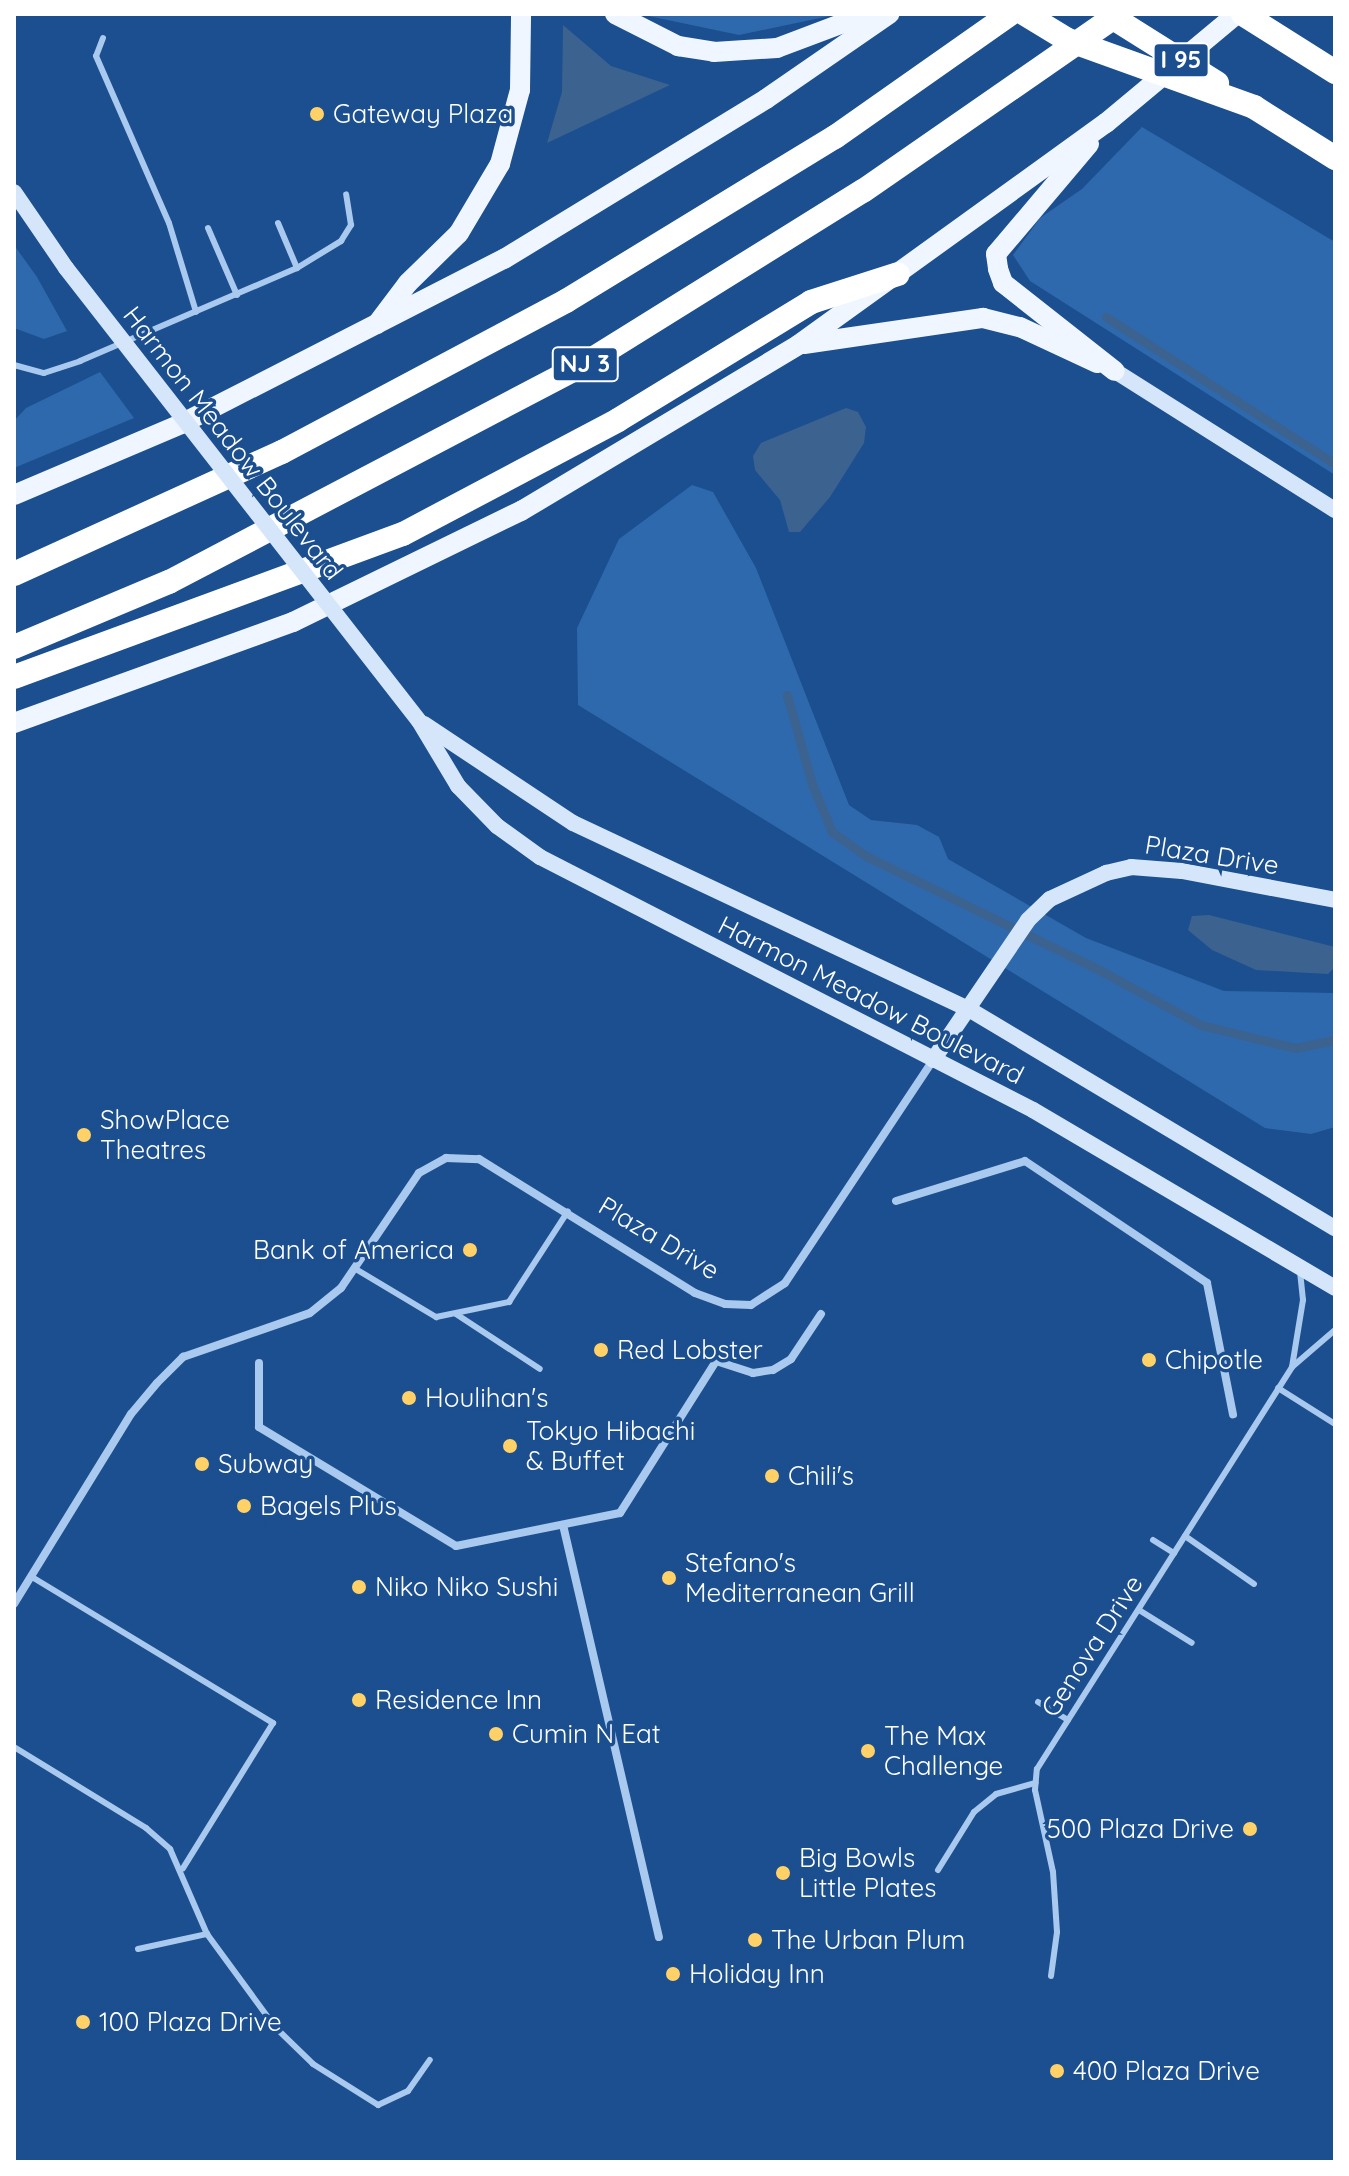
<!DOCTYPE html>
<html>
<head>
<meta charset="utf-8">
<style>
	body { margin:0 }
	#map { position:relative; width:1349px; height:2176px; overflow:hidden; background:#1b4f8f; font-family:Quicksand,sans-serif }
	div>[style] { position:absolute }
	[style*='--x'] { left:calc(var(--x)*1px); top:calc(var(--y)*1px); width:calc(var(--w)*1px); rotate:calc(var(--a)*1deg) }
	.green>* { inset:0; background:#2e69ad }
	.water>* { inset:0; background:#3c6290 }
	.stream>* { height:9px; margin:-4.5px; padding:0 4.5px; transform-origin:4.5px; border-radius:4.5px; background:#3c6290 }
	.lane>* { height:6px; margin:-3px; padding:0 3px; transform-origin:3px; border-radius:3px; background:#a9c9ee }
	.street>* { height:8px; margin:-4px; padding:0 4px; transform-origin:4px; border-radius:4px; background:#a9c9ee }
	.secondary>* { height:16px; margin:-8px; padding:0 8px; transform-origin:8px; border-radius:8px; background:#d6e6fa }
	.primary>* { height:20px; margin:-10px; padding:0 10px; transform-origin:10px; border-radius:10px; background:#f0f6ff }
	.highway>* { height:24px; margin:-12px; padding:0 12px; transform-origin:12px; border-radius:12px; background:#fff }
	.secondary-bridge>* { height:16px; margin:-8px; padding:0 8px; transform-origin:8px; border-radius:8px; background:#d6e6fa }
	.highway-bridge>* { height:24px; margin:-12px; padding:0 12px; transform-origin:12px; border-radius:12px; background:#fff }
	.dots>* { width:22px; height:22px; translate:-50% -50%; box-sizing:border-box; border:4px solid #1b4f8f; border-radius:50% }
	span { translate:-50% -50%; white-space:nowrap; text-align:center; line-height:1.15; -webkit-text-stroke:7px #1b4f8f; paint-order:stroke }
	.shield-label span { padding:2px 6px; background:#1b4f8f; border:2px solid; border-radius:6px; -webkit-text-stroke-width:0 }
	.shield-label { font-size:24px; color:#fff; font-weight:700 }
	.poi-label { font-size:26px; color:#fff }
	.left { translate:0 -50%; text-align:left }
	.right { translate:-100% -50%; text-align:right }
	.street-label { font-size:26px; color:#fff }
	.frame { position:absolute; inset:0; border:16px solid #fff; pointer-events:none }
</style>
</head>
<body>
<div id="map">
	<div class="green">
		<i style="clip-path:polygon(639px 14px,839px 14px,739px 35px)"></i>
		<i style="clip-path:polygon(1142px 127px,1335px 242px,1335px 475px,1030px 281px,1013px 255px,1040px 218px,1082px 189px)"></i>
		<i style="clip-path:polygon(14px 245px,37px 277px,67px 331px,44px 339px,14px 328px)"></i>
		<i style="clip-path:polygon(100px 372px,134px 418px,14px 468px,14px 421px,26px 408px)"></i>
		<i style="clip-path:polygon(692px 485px,713px 492px,756px 568px,849px 805px,871px 820px,917px 825px,939px 837px,948px 859px,1086px 938px,1224px 991px,1335px 993px,1335px 1127px,1311px 1134px,1265px 1128px,578px 705px,577px 628px,619px 539px)"></i>
	</div>
	<div class="water">
		<i style="clip-path:polygon(563px 25px,611px 66px,670px 85px,547px 143px,562px 92px)"></i>
		<i style="clip-path:polygon(846px 408px,858px 412px,866px 427px,864px 443px,830px 497px,800px 532px,789px 532px,780px 500px,755px 470px,753px 456px,761px 443px)"></i>
		<i style="clip-path:polygon(1209px 915px,1335px 947px,1335px 967px,1328px 974px,1256px 970px,1212px 950px,1188px 930px,1192px 916px)"></i>
	</div>
	<div class="stream">
		<i style="--x:1106;--y:317;--w:272;--a:32.7"></i>
		<i style="--x:787;--y:695;--w:92;--a:74.3"></i>
		<i style="--x:812;--y:784;--w:52;--a:67.4"></i>
		<i style="--x:832;--y:832;--w:42;--a:35.2"></i>
		<i style="--x:866;--y:856;--w:254;--a:26"></i>
		<i style="--x:1094;--y:967;--w:122;--a:28.5"></i>
		<i style="--x:1201;--y:1025;--w:97;--a:13.7"></i>
		<i style="--x:1295;--y:1048;--w:41;--a:-11.3"></i>
	</div>
	<div class="lane">
		<i style="--x:103;--y:38;--w:19;--a:111"></i>
		<i style="--x:96;--y:56;--w:182;--a:66.4"></i>
		<i style="--x:169;--y:223;--w:93;--a:73.1"></i>
		<i style="--x:278;--y:223;--w:49;--a:67.1"></i>
		<i style="--x:208;--y:228;--w:73;--a:66.6"></i>
		<i style="--x:14;--y:365;--w:31;--a:15"></i>
		<i style="--x:44;--y:373;--w:38;--a:-18"></i>
		<i style="--x:80;--y:361;--w:236;--a:-23.2"></i>
		<i style="--x:297;--y:268;--w:52;--a:-31.5"></i>
		<i style="--x:341;--y:241;--w:19;--a:-58"></i>
		<i style="--x:351;--y:225;--w:31;--a:-99"></i>
		<i style="--x:354;--y:1268;--w:96;--a:30.9"></i>
		<i style="--x:436;--y:1317;--w:75;--a:-11.6"></i>
		<i style="--x:509;--y:1302;--w:108;--a:-57"></i>
		<i style="--x:456;--y:1314;--w:100;--a:33.2"></i>
		<i style="--x:1292;--y:1367;--w:68;--a:-80.7"></i>
		<i style="--x:1303;--y:1300;--w:28;--a:-96"></i>
		<i style="--x:1278;--y:1388;--w:67;--a:32.3"></i>
		<i style="--x:1185;--y:1536;--w:84;--a:34.8"></i>
		<i style="--x:1153;--y:1540;--w:25;--a:32"></i>
		<i style="--x:32;--y:1577;--w:282;--a:31.2"></i>
		<i style="--x:273;--y:1723;--w:171;--a:121.8"></i>
		<i style="--x:1139;--y:1610;--w:62;--a:31.9"></i>
		<i style="--x:1038;--y:1702;--w:35;--a:31"></i>
		<i style="--x:14;--y:1747;--w:155;--a:31.5"></i>
		<i style="--x:146;--y:1828;--w:32;--a:41"></i>
		<i style="--x:170;--y:1849;--w:93;--a:66.5"></i>
		<i style="--x:207;--y:1934;--w:115;--a:53.8"></i>
		<i style="--x:275;--y:2027;--w:53;--a:44.2"></i>
		<i style="--x:313;--y:2064;--w:77;--a:32.2"></i>
		<i style="--x:378;--y:2105;--w:33;--a:-25"></i>
		<i style="--x:408;--y:2091;--w:38;--a:-55"></i>
		<i style="--x:938;--y:1870;--w:68;--a:-58.2"></i>
		<i style="--x:974;--y:1812;--w:28;--a:-39"></i>
		<i style="--x:996;--y:1794;--w:41;--a:-15.8"></i>
		<i style="--x:138;--y:1949;--w:71;--a:-12.3"></i>
		<i style="--x:1051;--y:1976;--w:44;--a:-82.2"></i>
		<i style="--x:1057;--y:1932;--w:60;--a:-93.8"></i>
		<i style="--x:1053;--y:1872;--w:84;--a:-102.4"></i>
		<i style="--x:1035;--y:1790;--w:21;--a:-85"></i>
		<i style="--x:1037;--y:1769;--w:476;--a:-57.6"></i>
		<i style="--x:1292;--y:1367;--w:57;--a:-40.7"></i>
	</div>
	<div class="street">
		<i style="--x:896;--y:1201;--w:135;--a:-17.2"></i>
		<i style="--x:1025;--y:1161;--w:219;--a:33.8"></i>
		<i style="--x:1207;--y:1283;--w:134;--a:78.8"></i>
		<i style="--x:259;--y:1363;--w:64;--a:90"></i>
		<i style="--x:259;--y:1427;--w:230;--a:31.1"></i>
		<i style="--x:456;--y:1546;--w:167;--a:-11.4"></i>
		<i style="--x:620;--y:1513;--w:180;--a:-57.7"></i>
		<i style="--x:716;--y:1361;--w:39;--a:18"></i>
		<i style="--x:753;--y:1373;--w:20;--a:-9"></i>
		<i style="--x:773;--y:1370;--w:21;--a:-31"></i>
		<i style="--x:791;--y:1359;--w:54;--a:-56.3"></i>
		<i style="--x:563;--y:1525;--w:423;--a:76.9"></i>
		<i style="--x:14;--y:1604;--w:223;--a:-58.4"></i>
		<i style="--x:131;--y:1414;--w:40;--a:-50"></i>
		<i style="--x:157;--y:1383;--w:37;--a:-45"></i>
		<i style="--x:183;--y:1357;--w:134;--a:-19.1"></i>
		<i style="--x:310;--y:1313;--w:40;--a:-39"></i>
		<i style="--x:341;--y:1288;--w:139;--a:-55.9"></i>
		<i style="--x:419;--y:1173;--w:31;--a:-29"></i>
		<i style="--x:446;--y:1158;--w:33;--a:2"></i>
		<i style="--x:479;--y:1159;--w:254;--a:31.8"></i>
		<i style="--x:695;--y:1293;--w:32;--a:20"></i>
		<i style="--x:725;--y:1304;--w:26;--a:2"></i>
		<i style="--x:751;--y:1305;--w:40;--a:-32.9"></i>
		<i style="--x:785;--y:1283;--w:268;--a:-56.4"></i>
	</div>
	<div class="secondary">
		<i style="--x:14;--y:192;--w:92;--a:55.6"></i>
		<i style="--x:1115;--y:371;--w:260;--a:32.3"></i>
		<i style="--x:419;--y:721;--w:76;--a:59"></i>
		<i style="--x:458;--y:786;--w:56;--a:45.7"></i>
		<i style="--x:497;--y:826;--w:53;--a:35.8"></i>
		<i style="--x:540;--y:857;--w:554;--a:27.17"></i>
		<i style="--x:1033;--y:1110;--w:351;--a:30.5"></i>
		<i style="--x:424;--y:724;--w:179;--a:33.6"></i>
		<i style="--x:573;--y:823;--w:435;--a:25.2"></i>
		<i style="--x:967;--y:1008;--w:429;--a:30.9"></i>
		<i style="--x:933;--y:1060;--w:169;--a:-55.8"></i>
		<i style="--x:1028;--y:920;--w:30;--a:-44"></i>
		<i style="--x:1050;--y:899;--w:62;--a:-24.9"></i>
		<i style="--x:1106;--y:873;--w:26;--a:-13"></i>
		<i style="--x:1131;--y:867;--w:51;--a:4.5"></i>
		<i style="--x:1182;--y:871;--w:156;--a:10.7"></i>
	</div>
	<div class="primary">
		<i style="--x:615;--y:14;--w:71;--a:26.9"></i>
		<i style="--x:678;--y:46;--w:36;--a:9"></i>
		<i style="--x:714;--y:52;--w:63;--a:-3.6"></i>
		<i style="--x:777;--y:48;--w:96;--a:-20.7"></i>
		<i style="--x:1089;--y:144;--w:144;--a:130.2"></i>
		<i style="--x:996;--y:254;--w:15;--a:82"></i>
		<i style="--x:998;--y:269;--w:15;--a:70"></i>
		<i style="--x:1003;--y:283;--w:142;--a:38.2"></i>
		<i style="--x:377;--y:324;--w:51;--a:-52.9"></i>
		<i style="--x:408;--y:283;--w:71;--a:-44.4"></i>
		<i style="--x:459;--y:233;--w:80;--a:-59.3"></i>
		<i style="--x:500;--y:164;--w:77;--a:-74.9"></i>
		<i style="--x:520;--y:90;--w:76;--a:-89.2"></i>
		<i style="--x:804;--y:344;--w:181;--a:-8.3"></i>
		<i style="--x:983;--y:318;--w:38;--a:14"></i>
		<i style="--x:1020;--y:327;--w:85;--a:25.1"></i>
		<i style="--x:14;--y:495;--w:181;--a:-23"></i>
		<i style="--x:181;--y:424;--w:363;--a:-27.1"></i>
		<i style="--x:504;--y:259;--w:307;--a:-31.4"></i>
		<i style="--x:766;--y:99;--w:150;--a:-34.6"></i>
		<i style="--x:14;--y:723;--w:297;--a:-19.9"></i>
		<i style="--x:293;--y:622;--w:254;--a:-26"></i>
		<i style="--x:521;--y:511;--w:323;--a:-30.9"></i>
		<i style="--x:798;--y:345;--w:380;--a:-35.8"></i>
		<i style="--x:1106;--y:123;--w:170;--a:-39.8"></i>
	</div>
	<div class="highway">
		<i style="--x:1243;--y:14;--w:109;--a:32.2"></i>
		<i style="--x:1254;--y:107;--w:96;--a:32.2"></i>
		<i style="--x:14;--y:574;--w:294;--a:-24.5"></i>
		<i style="--x:282;--y:452;--w:322;--a:-28"></i>
		<i style="--x:566;--y:301;--w:315;--a:-31.4"></i>
		<i style="--x:835;--y:137;--w:214;--a:-35.1"></i>
		<i style="--x:14;--y:647;--w:168;--a:-22.8"></i>
		<i style="--x:169;--y:582;--w:477;--a:-27.7"></i>
		<i style="--x:591;--y:360;--w:320;--a:-31.9"></i>
		<i style="--x:863;--y:191;--w:311;--a:-34.7"></i>
		<i style="--x:14;--y:677;--w:414;--a:-20.2"></i>
		<i style="--x:403;--y:534;--w:243;--a:-27.9"></i>
		<i style="--x:618;--y:420;--w:226;--a:-31.4"></i>
		<i style="--x:811;--y:302;--w:91;--a:-17.8"></i>
	</div>
	<div class="secondary-bridge">
		<i style="--x:66;--y:268;--w:574;--a:52.07"></i>
	</div>
	<div class="highway-bridge">
		<i style="--x:1025;--y:14;--w:50;--a:31.2"></i>
		<i style="--x:1068;--y:40;--w:198;--a:19.8"></i>
		<i style="--x:1107;--y:14;--w:130;--a:32.1"></i>
	</div>
	<div class="dots">
		<i style="left:317px;top:114px;background:#ffd166"></i>
		<i style="left:84px;top:1135px;background:#ffd166"></i>
		<i style="left:470px;top:1250px;background:#ffd166"></i>
		<i style="left:601px;top:1350px;background:#ffd166"></i>
		<i style="left:1149px;top:1360px;background:#ffd166"></i>
		<i style="left:409px;top:1398px;background:#ffd166"></i>
		<i style="left:510px;top:1446px;background:#ffd166"></i>
		<i style="left:202px;top:1464px;background:#ffd166"></i>
		<i style="left:772px;top:1476px;background:#ffd166"></i>
		<i style="left:244px;top:1506px;background:#ffd166"></i>
		<i style="left:669px;top:1578px;background:#ffd166"></i>
		<i style="left:359px;top:1587px;background:#ffd166"></i>
		<i style="left:359px;top:1700px;background:#ffd166"></i>
		<i style="left:496px;top:1734px;background:#ffd166"></i>
		<i style="left:868px;top:1751px;background:#ffd166"></i>
		<i style="left:1250px;top:1829px;background:#ffd166"></i>
		<i style="left:783px;top:1873px;background:#ffd166"></i>
		<i style="left:755px;top:1940px;background:#ffd166"></i>
		<i style="left:673px;top:1974px;background:#ffd166"></i>
		<i style="left:83px;top:2022px;background:#ffd166"></i>
		<i style="left:1057px;top:2071px;background:#ffd166"></i>
	</div>
	<div class="shield-label">
		<span style="left:1181px;top:60px">I 95</span>
		<span style="left:585px;top:364px">NJ 3</span>
	</div>
	<div class="poi-label">
		<span class="left" style="left:333px;top:114px">Gateway Plaza</span>
		<span class="left" style="left:100px;top:1135px">ShowPlace<br>Theatres</span>
		<span class="right" style="left:454px;top:1250px">Bank of America</span>
		<span class="left" style="left:617px;top:1350px">Red Lobster</span>
		<span class="left" style="left:1165px;top:1360px">Chipotle</span>
		<span class="left" style="left:425px;top:1398px">Houlihan's</span>
		<span class="left" style="left:526px;top:1446px">Tokyo Hibachi<br>&amp; Buffet</span>
		<span class="left" style="left:218px;top:1464px">Subway</span>
		<span class="left" style="left:788px;top:1476px">Chili's</span>
		<span class="left" style="left:260px;top:1506px">Bagels Plus</span>
		<span class="left" style="left:685px;top:1578px">Stefano's<br>Mediterranean Grill</span>
		<span class="left" style="left:375px;top:1587px">Niko Niko Sushi</span>
		<span class="left" style="left:375px;top:1700px">Residence Inn</span>
		<span class="left" style="left:512px;top:1734px">Cumin N Eat</span>
		<span class="left" style="left:884px;top:1751px">The Max<br>Challenge</span>
		<span class="right" style="left:1234px;top:1829px">500 Plaza Drive</span>
		<span class="left" style="left:799px;top:1873px">Big Bowls<br>Little Plates</span>
		<span class="left" style="left:771px;top:1940px">The Urban Plum</span>
		<span class="left" style="left:689px;top:1974px">Holiday Inn</span>
		<span class="left" style="left:99px;top:2022px">100 Plaza Drive</span>
		<span class="left" style="left:1073px;top:2071px">400 Plaza Drive</span>
	</div>
	<div class="street-label">
		<span style="left:233px;top:443px;rotate:52deg">Harmon Meadow Boulevard</span>
		<span style="left:1212px;top:855px;rotate:9deg">Plaza Drive</span>
		<span style="left:871px;top:1000px;rotate:27deg">Harmon Meadow Boulevard</span>
		<span style="left:659px;top:1238px;rotate:31deg">Plaza Drive</span>
		<span style="left:1092px;top:1646px;rotate:-57deg">Genova Drive</span>
	</div>
	<div class="frame"></div>
</div>
</body>
</html>
